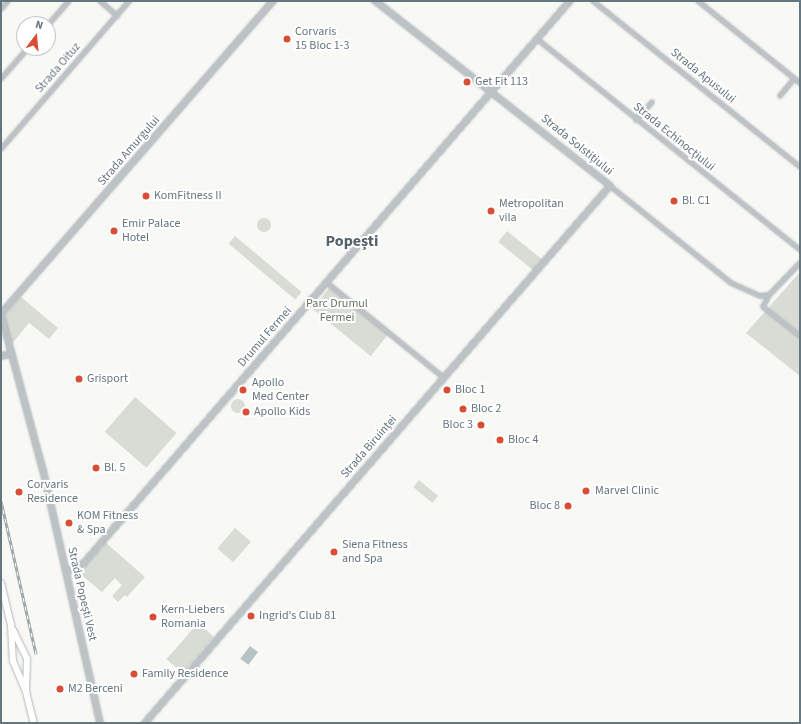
<!DOCTYPE html>
<html>
<head>
<meta charset="utf-8">
<style>
	body { margin:0 }
	#map { position:relative; width:801px; height:724px; overflow:hidden; background:#f8f8f5; font-family:"Source Sans 3",sans-serif }
	div>[style] { position:absolute }
	[style*='--x'] { left:calc(var(--x)*1px); top:calc(var(--y)*1px); width:calc(var(--w)*1px); rotate:calc(var(--a)*1deg) }
	.green>* { inset:0; background:#d8dcd5; transform-origin:0 0 }
	.round { border-radius:50% }
	.water>* { inset:0; background:#b6c3c6; transform-origin:0 0 }
	.roads { filter:drop-shadow(0 0 1px #b2b8bc) drop-shadow(0 0 1px #b2b8bc) }
	.minor>* { height:4px; margin:-2px; padding:0 2px; transform-origin:2px; border-radius:2px; background:#bdc2c5 }
	.tertiary>* { height:5.5px; margin:-2.75px; padding:0 2.75px; transform-origin:2.75px; border-radius:2.75px; background:#bdc2c5 }
	.secondary>* { height:6px; margin:-3px; padding:0 3px; transform-origin:3px; border-radius:3px; background:#fff }
	.rail>* { height:3px; margin-top:-1.5px; transform-origin:0; background:repeating-linear-gradient(90deg,#fff 0 4.5px,#9fa7ab 0 9px); box-sizing:border-box; border-block:1px solid #9fa7ab }
	.dots>* { width:11px; height:11px; translate:-50% -50%; box-sizing:border-box; border:2px solid #fff; border-radius:50% }
	span { translate:-50% -50%; white-space:nowrap; text-align:center; line-height:1.15; -webkit-text-stroke:4px #fff; paint-order:stroke }
	.poi-label { font-size:12px; color:#65767e }
	.left { translate:0 -50%; text-align:left }
	.right { translate:-100% -50%; text-align:right }
	.street-label { font-size:12px; color:#65767e }
	.park-label { font-size:12px; color:#687763 }
	.district-label { font-size:16px; color:#56636a; font-weight:700 }
	.frame { position:absolute; inset:0; border:2px solid #65767e; pointer-events:none }
	.north { position:absolute; left:16px; top:16px; width:40px; height:40px; box-sizing:border-box; background:#fff; border:1px solid #c1c8cb; border-radius:50%; rotate:16deg; font-size:11px; font-weight:700; line-height:16px; text-align:center; color:#65767e }
	.north::after { content:''; display:block; margin:auto; width:14px; height:18px; background:#d94c35; clip-path:polygon(50% 0,100% 100%,50% 72%,0 100%) }
</style>
</head>
<body>
<div id="map">
	<div class="green">
		<i class="round" style="left:257px;top:218px;width:14px;height:14px"></i>
		<i style="left:507px;top:231px;width:45px;height:14px;rotate:39deg"></i>
		<i style="left:235px;top:236px;width:87px;height:10px;rotate:40deg"></i>
		<i style="clip-path:polygon(800px 272px,800px 376px,746px 333px)"></i>
		<i style="left:330px;top:287px;width:75px;height:28px;rotate:39deg"></i>
		<i style="clip-path:polygon(21px 297px,58px 328px,49px 339px,29px 323px,11px 345px,4px 316px)"></i>
		<i style="left:135px;top:397px;width:55px;height:46px;rotate:41deg"></i>
		<i class="round" style="left:231px;top:399px;width:14px;height:14px"></i>
		<i style="left:419px;top:480px;width:25px;height:9px;rotate:40deg"></i>
		<i style="left:235px;top:528px;width:21px;height:27px;rotate:41deg"></i>
		<i style="clip-path:polygon(106px 543px,145px 577px,127px 597px,125px 595px,118px 602px,112px 596px,122px 585px,115px 578px,102px 592px,79px 573px)"></i>
		<i style="left:198px;top:623px;width:21px;height:48px;rotate:41deg"></i>
	</div>
	<div class="water">
		<i style="left:250px;top:646px;width:10px;height:16px;rotate:37deg"></i>
	</div>
	<div class="roads">
		<div class="minor">
			<i style="--x:100;--y:1;--w:23;--a:41"></i>
			<i style="--x:593;--y:1;--w:265;--a:38.7"></i>
			<i style="--x:698;--y:1;--w:131;--a:38.8"></i>
			<i style="--x:1;--y:9;--w:11;--a:-49"></i>
			<i style="--x:48;--y:25;--w:32;--a:-49"></i>
			<i style="--x:537;--y:39;--w:337;--a:38.7"></i>
			<i style="--x:1;--y:79;--w:41;--a:-48.9"></i>
			<i style="--x:780;--y:96;--w:22;--a:-51"></i>
			<i style="--x:636;--y:120;--w:24;--a:-48"></i>
			<i style="--x:1;--y:149;--w:196;--a:-49.1"></i>
			<i style="--x:610;--y:186;--w:155;--a:38.7"></i>
			<i style="--x:731;--y:283;--w:32;--a:24"></i>
			<i style="--x:760;--y:296;--w:9;--a:-6"></i>
			<i style="--x:800;--y:263;--w:45;--a:134.1"></i>
			<i style="--x:769;--y:295;--w:13;--a:117"></i>
			<i style="--x:763;--y:307;--w:47;--a:38.1"></i>
			<i style="--x:326;--y:282;--w:152;--a:39.1"></i>
		</div>
		<div class="tertiary">
			<i style="--x:1;--y:356;--w:11;--a:-10"></i>
			<i style="--x:66;--y:571;--w:9;--a:-13"></i>
			<i style="--x:75;--y:569;--w:11;--a:-34"></i>
			<i style="--x:84;--y:563;--w:743;--a:-49.15"></i>
			<i style="--x:100;--y:723;--w:258;--a:-102.7"></i>
			<i style="--x:43;--y:471;--w:163;--a:-105"></i>
			<i style="--x:1;--y:314;--w:415;--a:-49"></i>
			<i style="--x:145;--y:723;--w:710;--a:-49.11"></i>
			<i style="--x:610;--y:186;--w:299;--a:-141.8"></i>
		</div>
		<div class="secondary">
			<i style="--x:1;--y:583;--w:43;--a:76.6"></i>
			<i style="--x:11;--y:625;--w:36;--a:87"></i>
			<i style="--x:13;--y:661;--w:34;--a:67"></i>
			<i style="--x:26;--y:692;--w:32;--a:76"></i>
			<i style="--x:13;--y:630;--w:32;--a:64"></i>
			<i style="--x:27;--y:659;--w:30;--a:92"></i>
		</div>
	</div>
	<div class="rail">
		<i style="--x:1;--y:501;--w:157;--a:77.1"></i>
	</div>
	<div class="dots">
		<i style="left:287px;top:39px;background:#d94c35"></i>
		<i style="left:467px;top:82px;background:#d94c35"></i>
		<i style="left:146px;top:196px;background:#d94c35"></i>
		<i style="left:674px;top:201px;background:#d94c35"></i>
		<i style="left:491px;top:211px;background:#d94c35"></i>
		<i style="left:114px;top:231px;background:#d94c35"></i>
		<i style="left:79px;top:379px;background:#d94c35"></i>
		<i style="left:243px;top:390px;background:#d94c35"></i>
		<i style="left:447px;top:390px;background:#d94c35"></i>
		<i style="left:463px;top:409px;background:#d94c35"></i>
		<i style="left:246px;top:412px;background:#d94c35"></i>
		<i style="left:481px;top:425px;background:#d94c35"></i>
		<i style="left:500px;top:440px;background:#d94c35"></i>
		<i style="left:96px;top:468px;background:#d94c35"></i>
		<i style="left:586px;top:491px;background:#d94c35"></i>
		<i style="left:19px;top:492px;background:#d94c35"></i>
		<i style="left:568px;top:506px;background:#d94c35"></i>
		<i style="left:69px;top:523px;background:#d94c35"></i>
		<i style="left:334px;top:552px;background:#d94c35"></i>
		<i style="left:251px;top:616px;background:#d94c35"></i>
		<i style="left:153px;top:617px;background:#d94c35"></i>
		<i style="left:134px;top:674px;background:#d94c35"></i>
		<i style="left:60px;top:689px;background:#d94c35"></i>
	</div>
	<div class="poi-label">
		<span class="left" style="left:295px;top:39px">Corvaris<br>15 Bloc 1-3</span>
		<span class="left" style="left:475px;top:82px">Get Fit 113</span>
		<span class="left" style="left:154px;top:196px">KomFitness II</span>
		<span class="left" style="left:682px;top:201px">Bl. C1</span>
		<span class="left" style="left:499px;top:211px">Metropolitan<br>vila</span>
		<span class="left" style="left:122px;top:231px">Emir Palace<br>Hotel</span>
		<span class="left" style="left:87px;top:379px">Grisport</span>
		<span class="left" style="left:252px;top:390px">Apollo<br>Med Center</span>
		<span class="left" style="left:455px;top:390px">Bloc 1</span>
		<span class="left" style="left:471px;top:409px">Bloc 2</span>
		<span class="left" style="left:254px;top:412px">Apollo Kids</span>
		<span class="right" style="left:473px;top:425px">Bloc 3</span>
		<span class="left" style="left:508px;top:440px">Bloc 4</span>
		<span class="left" style="left:104px;top:468px">Bl. 5</span>
		<span class="left" style="left:27px;top:492px">Corvaris<br>Residence</span>
		<span class="left" style="left:595px;top:491px">Marvel Clinic</span>
		<span class="right" style="left:560px;top:506px">Bloc 8</span>
		<span class="left" style="left:77px;top:523px">KOM Fitness<br>&amp; Spa</span>
		<span class="left" style="left:342px;top:552px">Siena Fitness<br>and Spa</span>
		<span class="left" style="left:161px;top:617px">Kern-Liebers<br>Romania</span>
		<span class="left" style="left:259px;top:616px">Ingrid's Club 81</span>
		<span class="left" style="left:142px;top:674px">Family Residence</span>
		<span class="left" style="left:68px;top:689px">M2 Berceni</span>
	</div>
	<div class="street-label">
		<span style="left:58px;top:68px;rotate:-49deg">Strada Oituz</span>
		<span style="left:703px;top:76px;rotate:39deg">Strada Apusului</span>
		<span style="left:674px;top:137px;rotate:39deg">Strada Echinocțiului</span>
		<span style="left:577px;top:145px;rotate:39deg">Strada Solstițiului</span>
		<span style="left:129px;top:151px;rotate:-49deg">Strada Amurgului</span>
		<span style="left:265px;top:337px;rotate:-49deg">Drumul Fermei</span>
		<span style="left:369px;top:447px;rotate:-49deg">Strada Biruinței</span>
		<span style="left:82px;top:594px;rotate:77deg">Strada Popești Vest</span>
	</div>
	<div class="park-label">
		<span style="left:337px;top:311px">Parc Drumul<br>Fermei</span>
	</div>
	<div class="district-label">
		<span style="left:352px;top:241px">Popești</span>
	</div>
	<div class="frame"></div>
	<div class="north">N</div>
</div>
</body>
</html>
